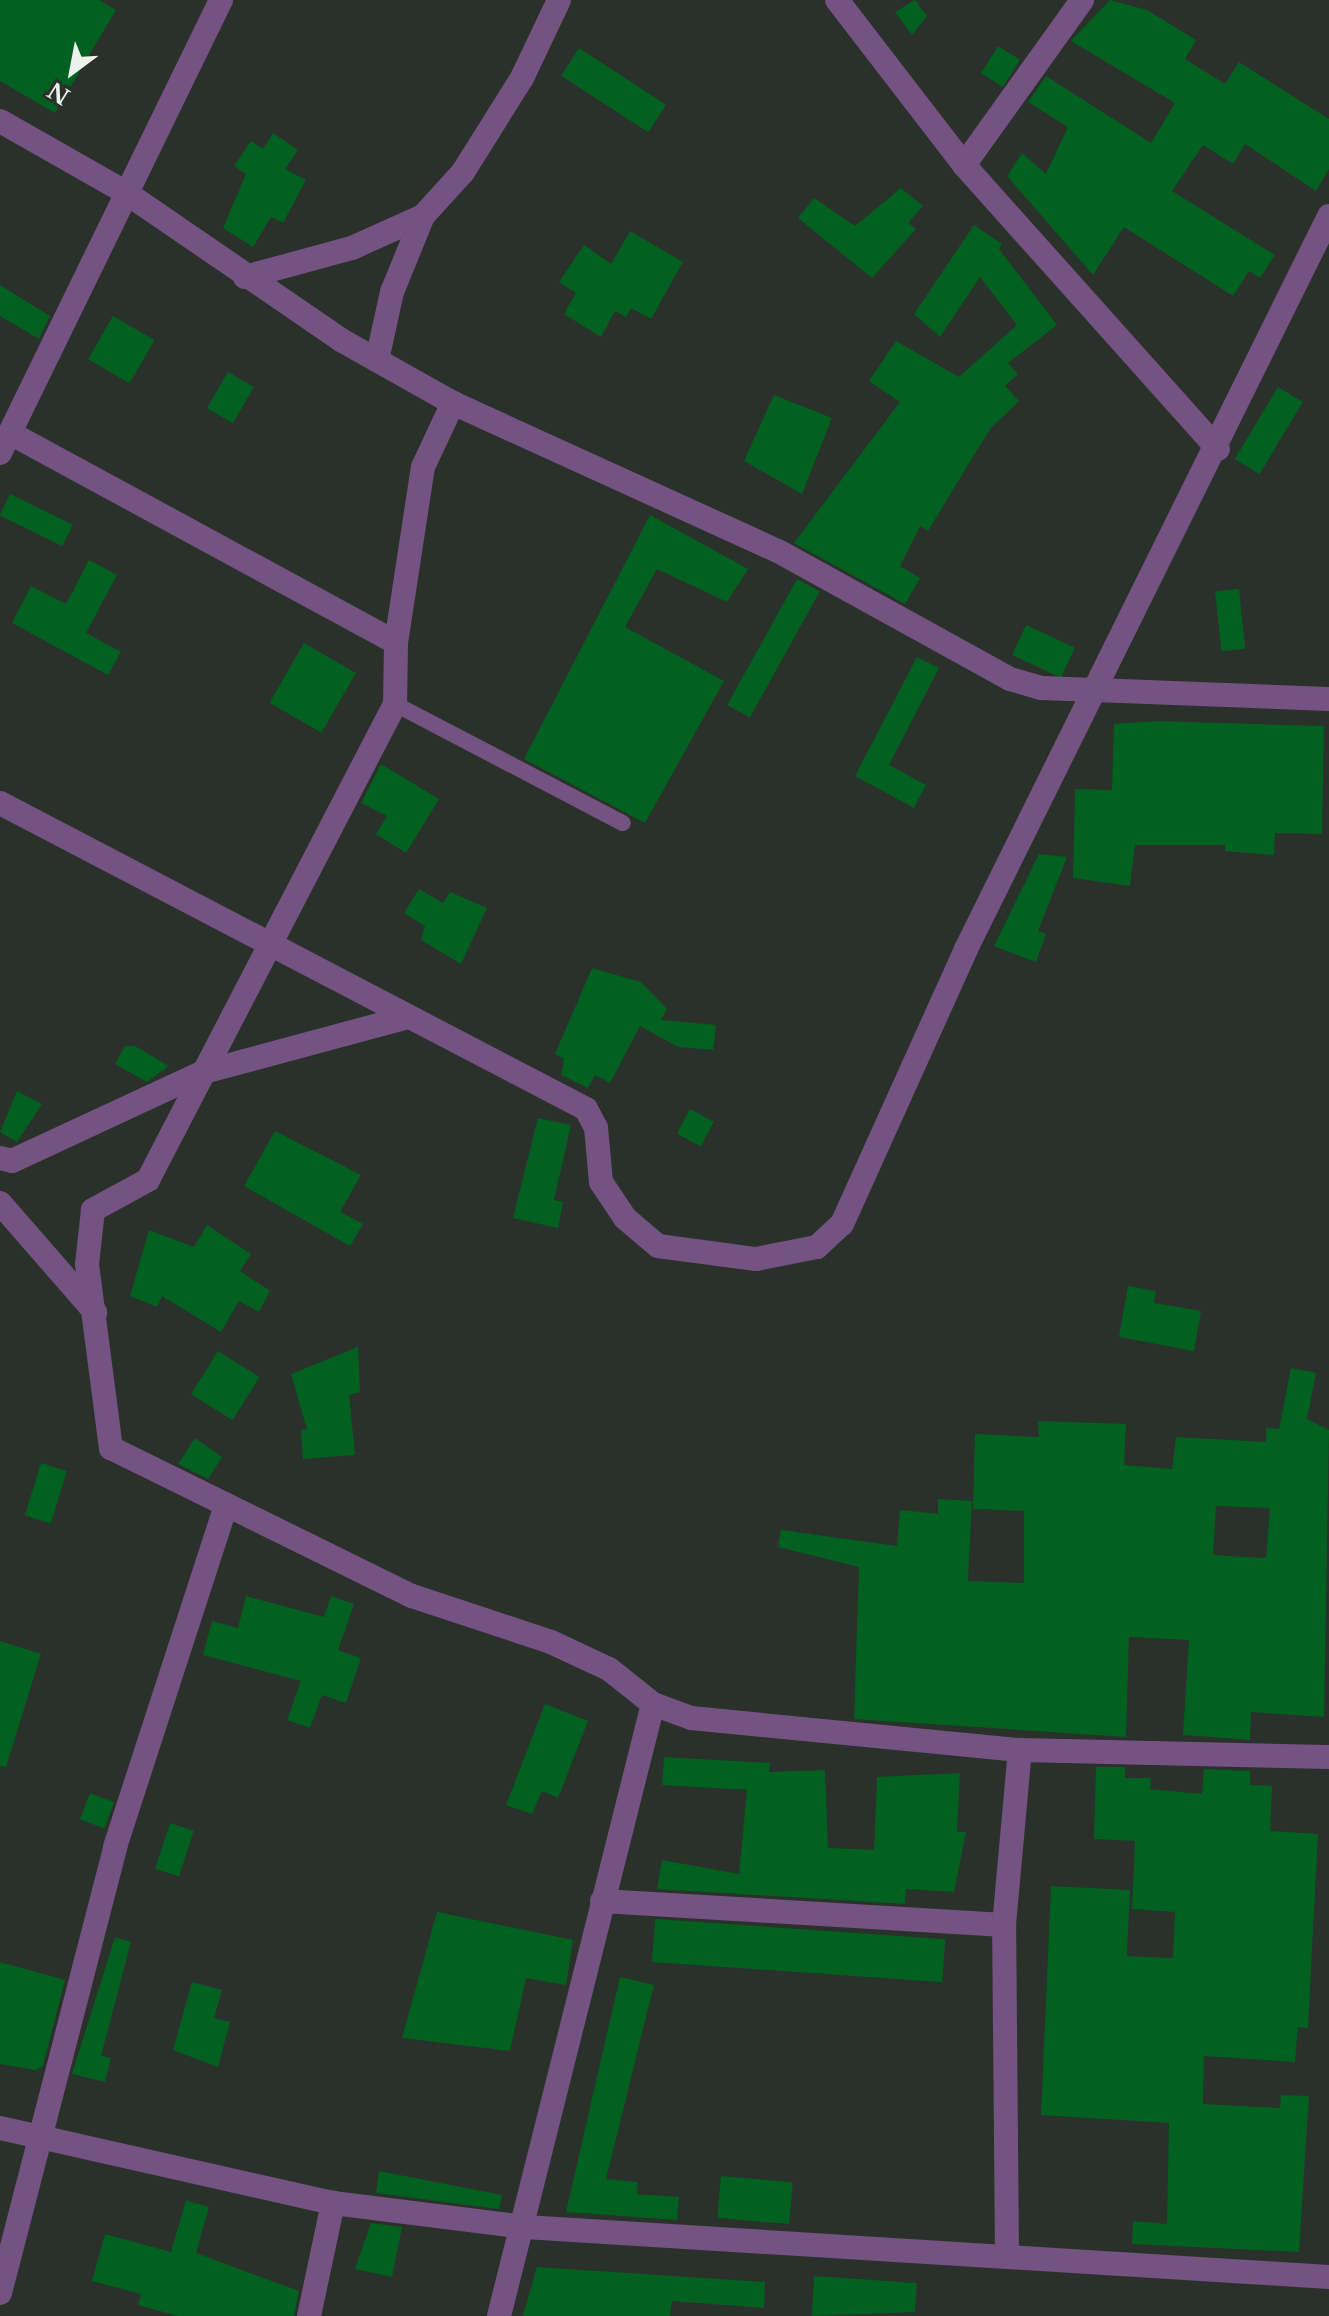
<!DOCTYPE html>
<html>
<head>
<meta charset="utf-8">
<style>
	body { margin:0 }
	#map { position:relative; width:1329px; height:2316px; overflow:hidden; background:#2a312a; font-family:"Libre Baskerville",serif }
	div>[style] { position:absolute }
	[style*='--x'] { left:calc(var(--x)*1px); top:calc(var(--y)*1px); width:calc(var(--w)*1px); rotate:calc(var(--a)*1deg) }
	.building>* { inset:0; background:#026020; transform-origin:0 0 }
	.service>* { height:16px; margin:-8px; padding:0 8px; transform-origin:8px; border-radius:8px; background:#745282 }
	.minor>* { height:24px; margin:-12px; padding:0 12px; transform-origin:12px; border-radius:12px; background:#745282 }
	span { translate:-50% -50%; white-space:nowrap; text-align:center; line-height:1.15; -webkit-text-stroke:6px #2a312a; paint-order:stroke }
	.north { position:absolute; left:32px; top:32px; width:80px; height:80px; -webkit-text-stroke:6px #2a312a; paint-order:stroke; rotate:212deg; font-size:22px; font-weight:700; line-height:32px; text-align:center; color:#ecf1ec }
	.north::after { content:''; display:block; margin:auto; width:28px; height:36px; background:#ecf1ec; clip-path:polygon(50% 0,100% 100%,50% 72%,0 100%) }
</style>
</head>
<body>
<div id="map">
	<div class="building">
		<i style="clip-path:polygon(0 0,99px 0,116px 10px,55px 113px,0 81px)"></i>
		<i style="clip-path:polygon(915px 0,927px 16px,912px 35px,895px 12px)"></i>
		<i style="clip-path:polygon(1110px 0,1147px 10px,1196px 40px,1185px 59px,1225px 84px,1239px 62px,1329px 119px,1329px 169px,1316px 191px,1245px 144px,1233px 164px,1203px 145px,1172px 191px,1275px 255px,1260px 278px,1249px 271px,1233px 296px,1124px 227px,1093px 275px,1007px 176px,1022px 153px,1046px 174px,1068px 127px,1028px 102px,1046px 76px,1151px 143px,1175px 103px,1071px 41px)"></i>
		<i style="left:998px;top:46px;width:26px;height:32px;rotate:32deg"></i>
		<i style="left:579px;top:48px;width:104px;height:33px;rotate:33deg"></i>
		<i style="clip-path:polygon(273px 133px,298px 150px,285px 169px,306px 180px,283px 223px,271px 217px,253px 247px,223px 228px,246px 174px,234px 166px,251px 141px,263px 149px)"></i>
		<i style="clip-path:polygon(901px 188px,923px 206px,908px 223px,916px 229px,872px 278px,798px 218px,814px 198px,855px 226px)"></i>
		<i style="clip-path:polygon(974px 225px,1002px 244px,999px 249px,1057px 325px,1008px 363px,1018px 374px,1005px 386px,1019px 401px,990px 429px,928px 531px,920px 526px,900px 566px,920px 578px,905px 604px,794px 543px,900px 402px,869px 381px,896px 341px,959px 377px,1017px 325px,980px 277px,940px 337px,914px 314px)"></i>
		<i style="clip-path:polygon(630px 231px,683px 262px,651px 319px,631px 308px,626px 317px,615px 311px,601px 337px,564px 314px,576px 293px,559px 282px,584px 245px,611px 264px)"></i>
		<i style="clip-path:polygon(0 285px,50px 316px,39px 339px,0 316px)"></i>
		<i style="left:113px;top:316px;width:48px;height:50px;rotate:30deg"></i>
		<i style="left:228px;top:372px;width:30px;height:42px;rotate:30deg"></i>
		<i style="left:1278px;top:387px;width:29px;height:84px;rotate:31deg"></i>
		<i style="clip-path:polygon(774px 395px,832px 418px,802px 494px,744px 461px)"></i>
		<i style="left:10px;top:494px;width:70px;height:24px;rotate:26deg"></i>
		<i style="clip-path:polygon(650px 515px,748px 569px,727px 602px,657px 569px,625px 627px,724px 681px,645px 823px,524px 759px)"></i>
		<i style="clip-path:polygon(89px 560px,117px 575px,86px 633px,121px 652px,108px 675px,12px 623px,31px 586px,66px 604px)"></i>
		<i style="left:797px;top:579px;width:26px;height:144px;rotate:29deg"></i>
		<i style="left:1239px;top:589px;width:60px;height:24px;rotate:84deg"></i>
		<i style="left:1026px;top:625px;width:54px;height:33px;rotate:25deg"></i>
		<i style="left:304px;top:643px;width:60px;height:69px;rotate:30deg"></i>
		<i style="clip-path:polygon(917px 657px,939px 668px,889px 765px,926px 785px,914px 808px,855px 776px)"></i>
		<i style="clip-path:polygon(1157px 721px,1324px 726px,1322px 834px,1275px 833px,1274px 855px,1225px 851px,1225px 845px,1135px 845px,1130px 886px,1073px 878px,1075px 789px,1112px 790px,1114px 724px)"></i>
		<i style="clip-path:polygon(381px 764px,439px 799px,406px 853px,376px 834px,387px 816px,361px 803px)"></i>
		<i style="clip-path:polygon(1039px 854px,1067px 857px,1038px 931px,1046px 934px,1036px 962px,994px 946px)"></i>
		<i style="clip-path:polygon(419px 889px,443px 903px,450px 892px,487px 908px,461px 964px,421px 940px,425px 926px,404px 913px)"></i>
		<i style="clip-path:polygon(592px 968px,641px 982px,667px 1009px,661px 1020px,716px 1025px,713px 1050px,678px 1047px,640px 1026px,610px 1083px,595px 1075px,588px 1088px,561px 1075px,564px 1059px,555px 1054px)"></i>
		<i style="clip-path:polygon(125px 1046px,135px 1046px,169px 1066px,147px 1082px,115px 1064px)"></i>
		<i style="clip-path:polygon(17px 1091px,42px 1104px,17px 1142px,0 1132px)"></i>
		<i style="left:690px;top:1109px;width:27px;height:28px;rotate:28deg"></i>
		<i style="clip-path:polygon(538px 1118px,571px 1125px,554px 1200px,563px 1202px,558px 1228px,513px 1218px)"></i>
		<i style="clip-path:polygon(275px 1131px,361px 1175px,340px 1212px,363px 1224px,350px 1246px,244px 1186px)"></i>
		<i style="clip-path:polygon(207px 1225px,251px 1254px,240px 1271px,270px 1291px,259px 1312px,239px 1301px,221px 1332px,162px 1296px,157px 1307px,130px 1296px,149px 1230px,194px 1247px)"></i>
		<i style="clip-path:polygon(1128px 1286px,1156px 1291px,1154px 1303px,1201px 1311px,1194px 1351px,1119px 1337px)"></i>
		<i style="clip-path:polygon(358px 1347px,360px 1392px,349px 1395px,355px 1455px,303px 1459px,301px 1430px,307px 1429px,291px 1374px)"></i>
		<i style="left:218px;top:1351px;width:49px;height:51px;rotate:32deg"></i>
		<i style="clip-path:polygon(evenodd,1291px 1368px,1316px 1373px,1307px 1419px,1329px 1430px,1324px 1717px,1251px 1712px,1250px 1740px,1183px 1735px,1189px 1640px,1129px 1637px,1126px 1737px,854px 1719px,859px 1567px,778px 1547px,781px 1530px,897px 1546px,900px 1510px,938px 1514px,938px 1499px,972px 1501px,968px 1581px,1024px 1583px,1024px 1511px,973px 1509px,975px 1434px,1039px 1437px,1038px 1421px,1126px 1424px,1124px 1465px,1172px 1469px,1176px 1437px,1266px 1442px,1266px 1428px,1279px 1429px,1291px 1368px,1216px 1506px,1270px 1508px,1266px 1558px,1213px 1555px,1216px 1506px)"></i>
		<i style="clip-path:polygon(195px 1438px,222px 1457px,208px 1479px,178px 1464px)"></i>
		<i style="left:41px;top:1463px;width:27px;height:55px;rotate:17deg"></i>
		<i style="clip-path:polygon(246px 1596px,324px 1617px,331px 1596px,354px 1604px,338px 1650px,361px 1658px,346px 1703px,322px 1695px,310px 1728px,287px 1720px,301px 1681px,203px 1655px,212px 1621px,238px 1628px)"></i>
		<i style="clip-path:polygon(0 1641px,41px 1654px,6px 1767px,0 1766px)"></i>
		<i style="clip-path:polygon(545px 1704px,588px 1721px,558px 1798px,542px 1791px,532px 1814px,506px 1805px)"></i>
		<i style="clip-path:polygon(664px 1757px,770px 1763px,769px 1772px,825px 1770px,828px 1848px,874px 1850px,877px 1777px,960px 1773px,957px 1832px,966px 1832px,954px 1892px,906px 1889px,905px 1904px,657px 1889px,662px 1860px,739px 1874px,747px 1790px,662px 1785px)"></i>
		<i style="clip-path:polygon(1096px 1767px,1125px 1767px,1125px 1778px,1151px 1778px,1150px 1789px,1202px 1794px,1204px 1769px,1250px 1771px,1250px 1785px,1272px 1786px,1270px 1831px,1318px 1834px,1308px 2028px,1298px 2027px,1295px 2062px,1204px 2056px,1203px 2104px,1280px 2108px,1281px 2095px,1309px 2096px,1299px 2252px,1132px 2244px,1133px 2221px,1167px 2224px,1169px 2123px,1041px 2115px,1051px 1886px,1130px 1890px,1127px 1956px,1173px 1958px,1175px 1912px,1132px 1909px,1135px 1841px,1094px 1839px)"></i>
		<i style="left:90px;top:1793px;width:26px;height:28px;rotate:21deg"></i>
		<i style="left:170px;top:1823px;width:25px;height:48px;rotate:18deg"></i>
		<i style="clip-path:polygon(437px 1912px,573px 1940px,566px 1985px,526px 1978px,510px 2051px,402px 2038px)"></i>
		<i style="left:655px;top:1919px;width:291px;height:43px;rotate:4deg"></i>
		<i style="clip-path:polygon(115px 1937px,131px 1942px,101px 2056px,111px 2058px,105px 2082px,72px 2074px)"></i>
		<i style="clip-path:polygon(0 1962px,65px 1980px,43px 2066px,36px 2070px,0 2064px)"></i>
		<i style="clip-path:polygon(620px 1977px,654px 1985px,606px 2179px,638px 2182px,637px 2194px,679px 2197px,677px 2220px,566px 2212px)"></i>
		<i style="clip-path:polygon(192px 1982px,222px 1990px,214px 2018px,230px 2022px,218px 2067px,173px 2050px)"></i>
		<i style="clip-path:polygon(379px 2171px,502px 2195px,499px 2209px,376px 2193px)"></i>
		<i style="left:721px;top:2176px;width:72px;height:42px;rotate:5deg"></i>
		<i style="clip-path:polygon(186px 2200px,209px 2207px,196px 2253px,299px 2291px,294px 2316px,178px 2316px,138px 2305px,141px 2294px,92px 2281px,105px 2234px,171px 2252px)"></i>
		<i style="clip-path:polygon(371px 2223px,402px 2227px,392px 2277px,355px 2269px)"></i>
		<i style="clip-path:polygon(537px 2267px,765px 2282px,764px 2308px,672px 2301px,670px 2316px,523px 2316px)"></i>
		<i style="clip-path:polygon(814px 2276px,917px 2283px,915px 2312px,812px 2316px)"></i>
	</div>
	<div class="service">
		<i style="--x:395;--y:704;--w:257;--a:27.6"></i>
	</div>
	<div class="minor">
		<i style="--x:837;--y:0;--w:208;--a:52.4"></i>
		<i style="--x:964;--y:165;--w:381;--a:48.2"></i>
		<i style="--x:0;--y:121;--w:144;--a:29.6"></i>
		<i style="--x:125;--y:192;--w:262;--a:34.4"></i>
		<i style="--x:341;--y:340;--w:129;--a:29.4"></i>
		<i style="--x:453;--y:403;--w:357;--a:24.5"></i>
		<i style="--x:778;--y:551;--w:265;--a:28.9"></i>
		<i style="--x:1010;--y:679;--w:33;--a:16"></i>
		<i style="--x:1042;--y:688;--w:287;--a:2.2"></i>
		<i style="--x:964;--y:165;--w:203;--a:-54.4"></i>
		<i style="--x:245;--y:277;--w:111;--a:-15.2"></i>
		<i style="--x:352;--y:248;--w:78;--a:-24.3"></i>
		<i style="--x:377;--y:360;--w:70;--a:-77.6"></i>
		<i style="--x:392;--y:292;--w:82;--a:-67.8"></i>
		<i style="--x:423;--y:216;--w:59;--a:-47.7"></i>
		<i style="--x:463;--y:172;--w:111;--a:-57.9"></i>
		<i style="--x:522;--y:78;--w:86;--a:-64.6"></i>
		<i style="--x:10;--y:433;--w:439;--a:28.5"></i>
		<i style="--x:396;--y:643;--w:61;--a:90.9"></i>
		<i style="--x:395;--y:704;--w:536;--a:117.43"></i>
		<i style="--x:148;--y:1180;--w:63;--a:151.4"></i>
		<i style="--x:93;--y:1210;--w:54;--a:96.3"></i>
		<i style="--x:87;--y:1264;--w:186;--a:82.6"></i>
		<i style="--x:111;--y:1448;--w:335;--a:26.2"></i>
		<i style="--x:412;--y:1596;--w:146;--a:18.3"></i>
		<i style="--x:551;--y:1642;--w:64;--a:25"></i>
		<i style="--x:609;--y:1669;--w:56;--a:38.5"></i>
		<i style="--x:653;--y:1704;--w:40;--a:20.2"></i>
		<i style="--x:691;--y:1718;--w:331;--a:5.6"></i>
		<i style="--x:1020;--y:1750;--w:309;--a:1.3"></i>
		<i style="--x:0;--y:453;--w:504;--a:-63.99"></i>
		<i style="--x:396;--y:643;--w:178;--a:-81.3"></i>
		<i style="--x:423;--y:467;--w:71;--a:-64.9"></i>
		<i style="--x:0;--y:803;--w:661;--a:27.57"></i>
		<i style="--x:586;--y:1109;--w:21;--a:62"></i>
		<i style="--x:596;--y:1128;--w:54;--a:84.7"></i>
		<i style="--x:601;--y:1182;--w:43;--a:56.3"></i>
		<i style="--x:625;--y:1218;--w:43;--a:40.3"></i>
		<i style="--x:658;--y:1246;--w:99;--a:7.6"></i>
		<i style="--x:756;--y:1259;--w:62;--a:-11.1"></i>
		<i style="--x:817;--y:1247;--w:34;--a:-43"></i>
		<i style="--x:842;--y:1224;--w:302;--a:-65.7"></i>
		<i style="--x:966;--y:949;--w:818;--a:-63.65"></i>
		<i style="--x:0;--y:1158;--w:12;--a:14"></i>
		<i style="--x:12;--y:1161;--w:212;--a:-24.9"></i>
		<i style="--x:204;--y:1072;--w:207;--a:-15.1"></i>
		<i style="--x:0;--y:1203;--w:145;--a:48.9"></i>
		<i style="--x:602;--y:1901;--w:403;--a:3.4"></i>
		<i style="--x:0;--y:2128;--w:341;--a:12.7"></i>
		<i style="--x:333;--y:2203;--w:193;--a:7.1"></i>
		<i style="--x:525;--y:2227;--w:806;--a:3.56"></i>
		<i style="--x:1007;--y:2256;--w:331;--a:-90.5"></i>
		<i style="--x:1004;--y:1925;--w:176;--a:-84.8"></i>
		<i style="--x:0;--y:2293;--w:461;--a:-75.5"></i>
		<i style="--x:115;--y:1847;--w:360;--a:-72"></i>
		<i style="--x:309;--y:2316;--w:116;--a:-78"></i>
		<i style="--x:499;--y:2316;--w:631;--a:-75.88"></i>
	</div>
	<div class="north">N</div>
</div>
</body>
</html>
